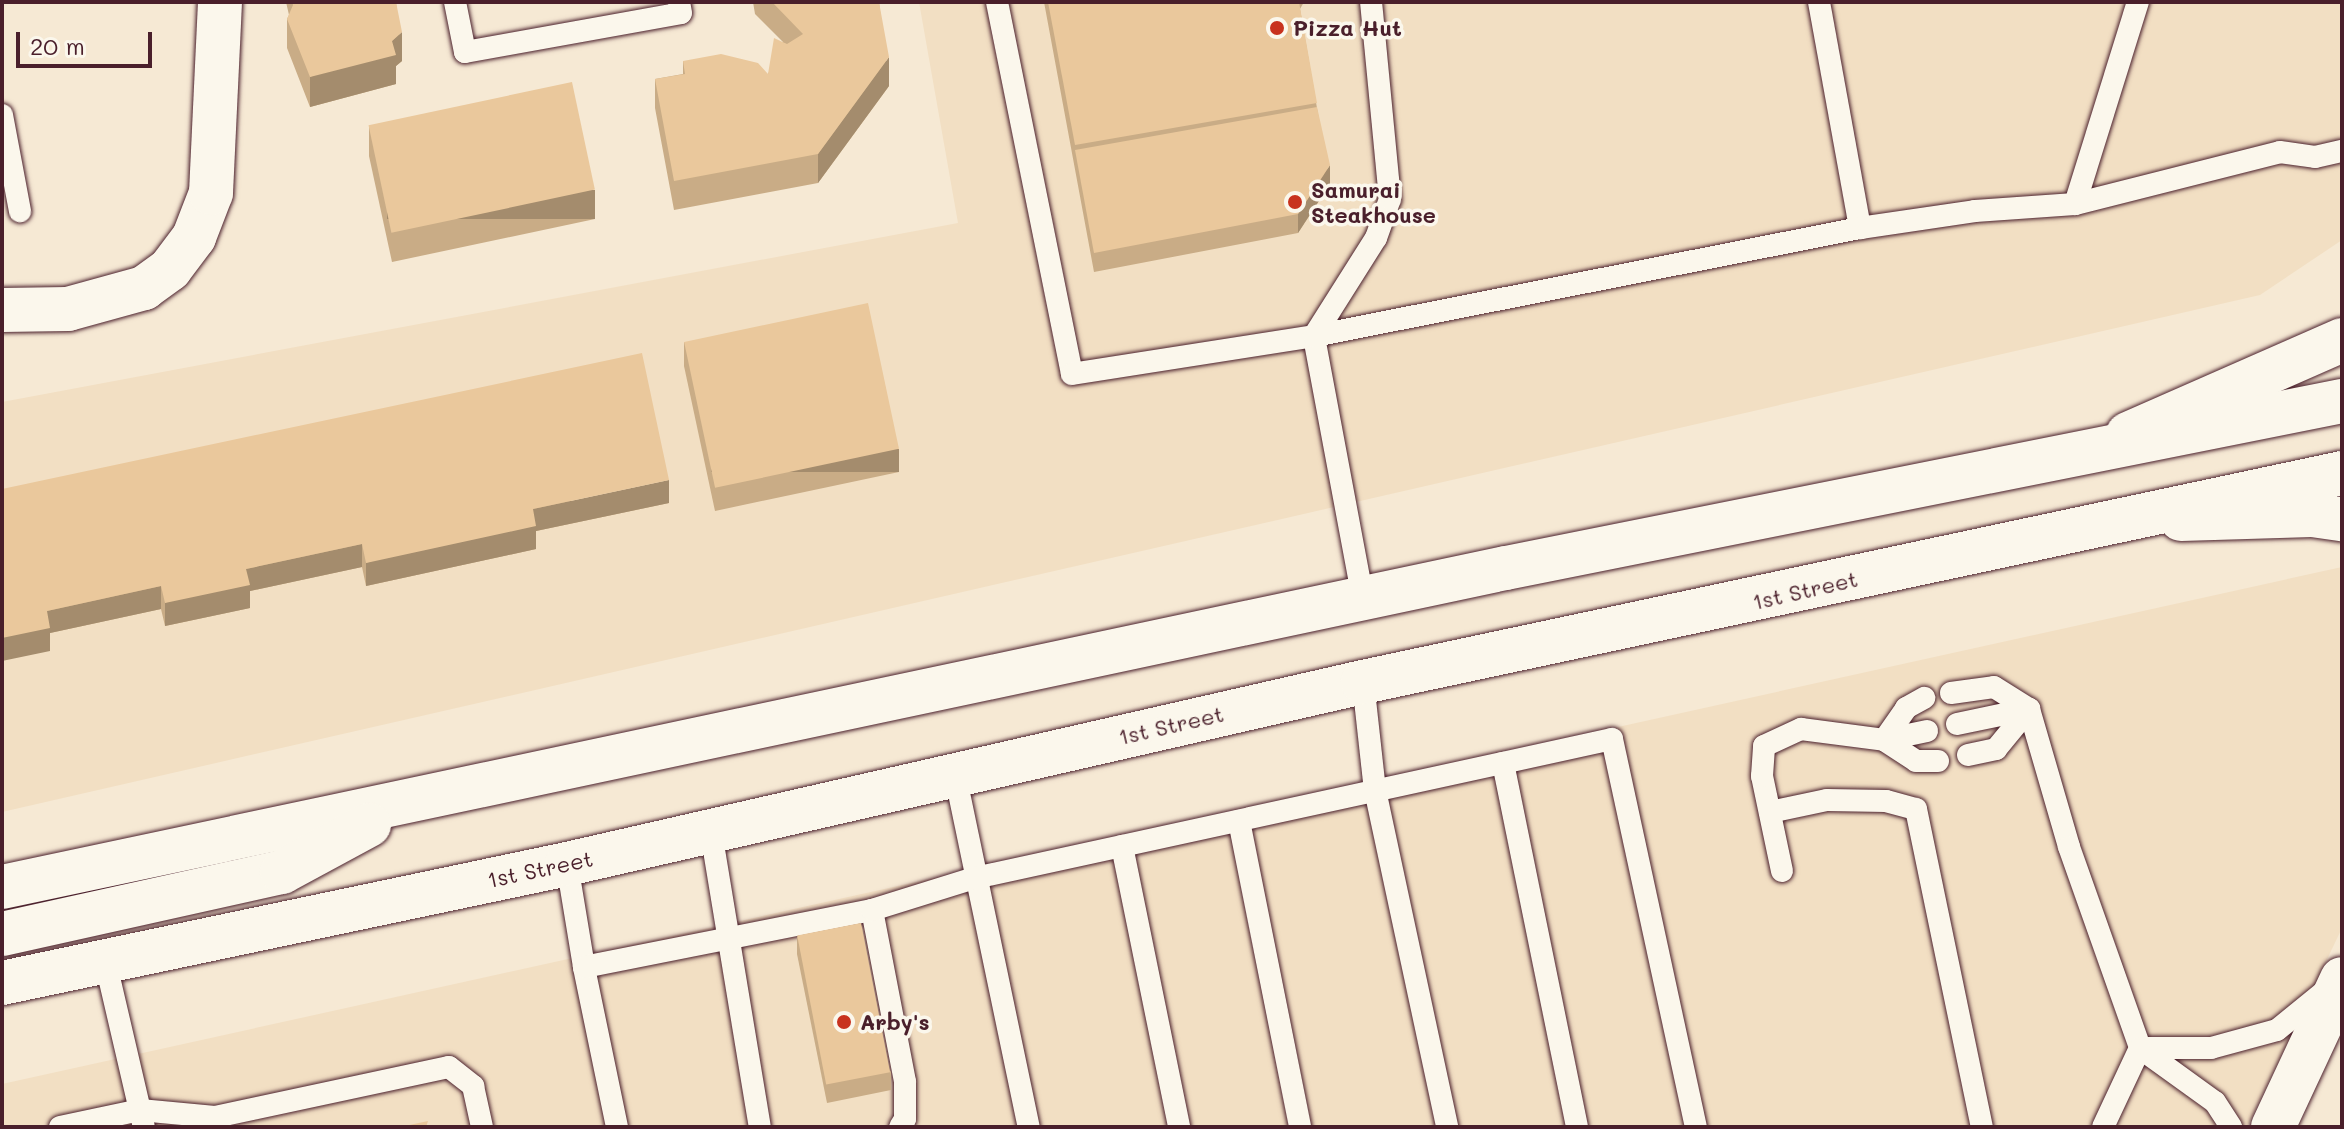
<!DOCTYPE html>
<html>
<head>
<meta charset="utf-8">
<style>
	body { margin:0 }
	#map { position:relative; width:2344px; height:1129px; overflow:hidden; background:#f6e9d4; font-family:Mali,sans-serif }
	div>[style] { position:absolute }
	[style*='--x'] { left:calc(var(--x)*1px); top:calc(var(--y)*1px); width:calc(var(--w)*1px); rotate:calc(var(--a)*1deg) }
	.built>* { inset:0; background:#f2dfc3 }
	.roads { filter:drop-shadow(0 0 2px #4a1f2b) drop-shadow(0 0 2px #4a1f2b) }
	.service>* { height:22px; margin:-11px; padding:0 11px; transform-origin:11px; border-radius:11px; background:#fbf7ec }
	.minor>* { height:44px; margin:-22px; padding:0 22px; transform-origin:22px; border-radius:22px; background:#fbf7ec }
	.secondary>* { height:44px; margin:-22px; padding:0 22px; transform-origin:22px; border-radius:22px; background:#fbf7ec }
	.primary>* { height:44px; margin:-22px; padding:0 22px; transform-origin:22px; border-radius:22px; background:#fbf7ec }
	.wall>* { inset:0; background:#c9ac86 }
	.shaded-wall>* { inset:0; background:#a48c6d; transform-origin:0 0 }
	.building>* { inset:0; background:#eac89c; transform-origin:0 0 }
	.dots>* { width:22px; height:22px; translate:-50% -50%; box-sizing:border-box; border:4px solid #fbf7ec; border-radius:50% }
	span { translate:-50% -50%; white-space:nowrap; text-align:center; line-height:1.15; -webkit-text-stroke:7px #fbf7ec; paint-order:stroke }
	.poi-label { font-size:22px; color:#4a1f2b; font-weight:700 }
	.left { translate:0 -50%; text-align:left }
	.street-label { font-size:22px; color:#4a1f2b }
	.frame { position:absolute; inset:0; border:4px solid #4a1f2b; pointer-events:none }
	.scale { position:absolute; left:16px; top:32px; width:136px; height:36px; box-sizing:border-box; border:4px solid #4a1f2b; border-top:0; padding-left:10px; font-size:24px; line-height:28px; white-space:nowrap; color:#4a1f2b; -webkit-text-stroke:6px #fbf7ec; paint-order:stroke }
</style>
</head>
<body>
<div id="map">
	<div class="built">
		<i style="clip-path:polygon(919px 2px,2342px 2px,2342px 240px,2260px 295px,2px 812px,2px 402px,958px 223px)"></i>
		<i style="clip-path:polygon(2342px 567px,2342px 928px,2247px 1127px,2px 1127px,2px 1084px)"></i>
	</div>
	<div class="roads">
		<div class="service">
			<i style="--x:455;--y:2;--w:51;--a:78.7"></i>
			<i style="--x:465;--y:52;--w:219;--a:-10.2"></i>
			<i style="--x:681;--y:13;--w:11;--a:-100"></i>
			<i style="--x:997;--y:2;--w:379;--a:78.6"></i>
			<i style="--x:1072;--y:374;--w:245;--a:-8.9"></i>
			<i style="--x:1314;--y:336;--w:116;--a:-57.7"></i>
			<i style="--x:1376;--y:238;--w:41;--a:-70.3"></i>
			<i style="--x:1390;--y:199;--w:198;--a:-95.5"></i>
			<i style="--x:1819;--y:2;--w:230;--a:79.7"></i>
			<i style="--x:2;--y:115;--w:98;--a:79.4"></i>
			<i style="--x:2075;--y:204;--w:212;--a:-72.7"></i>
			<i style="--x:1363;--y:599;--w:268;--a:-100.6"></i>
			<i style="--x:1314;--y:336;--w:557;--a:-11.19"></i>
			<i style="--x:1860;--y:228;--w:116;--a:-8.4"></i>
			<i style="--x:1975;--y:211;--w:100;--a:-4"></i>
			<i style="--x:2075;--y:204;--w:211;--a:-14.2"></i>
			<i style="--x:2280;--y:152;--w:35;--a:8"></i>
			<i style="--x:2315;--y:157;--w:28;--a:-13"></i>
			<i style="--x:1363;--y:682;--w:109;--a:83.7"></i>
			<i style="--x:1375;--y:790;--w:345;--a:77.9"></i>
			<i style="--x:1951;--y:693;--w:43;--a:-7.9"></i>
			<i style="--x:1994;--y:687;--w:41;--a:32.2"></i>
			<i style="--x:2029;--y:709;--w:144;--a:73.8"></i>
			<i style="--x:2069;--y:847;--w:213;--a:70.5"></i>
			<i style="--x:2140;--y:1048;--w:92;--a:35.8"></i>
			<i style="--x:2215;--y:1102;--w:30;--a:57"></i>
			<i style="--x:1957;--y:724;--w:74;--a:-11.8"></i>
			<i style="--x:1884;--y:740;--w:39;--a:-55"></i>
			<i style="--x:1906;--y:708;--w:21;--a:-29"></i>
			<i style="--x:1884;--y:740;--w:38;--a:33"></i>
			<i style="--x:1916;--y:761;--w:22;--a:0"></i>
			<i style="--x:1968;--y:755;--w:29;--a:-12"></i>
			<i style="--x:1996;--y:749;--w:52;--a:-50.5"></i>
			<i style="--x:1503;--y:763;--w:371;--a:78.5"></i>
			<i style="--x:955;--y:774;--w:361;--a:78.2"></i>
			<i style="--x:1770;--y:812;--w:58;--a:-11.9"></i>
			<i style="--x:1827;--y:800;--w:59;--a:1"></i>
			<i style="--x:1886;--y:801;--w:31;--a:15"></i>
			<i style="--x:1916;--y:809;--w:325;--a:78.3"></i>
			<i style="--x:1239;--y:821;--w:312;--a:78.7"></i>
			<i style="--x:711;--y:832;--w:299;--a:80.6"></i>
			<i style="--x:1122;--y:846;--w:287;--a:78.5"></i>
			<i style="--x:567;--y:864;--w:104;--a:80.6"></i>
			<i style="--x:1782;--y:871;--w:97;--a:-101.9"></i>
			<i style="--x:1762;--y:776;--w:30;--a:-86"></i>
			<i style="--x:1764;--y:746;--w:41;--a:-24.7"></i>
			<i style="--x:1801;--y:729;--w:84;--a:7.5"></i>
			<i style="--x:1884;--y:740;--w:44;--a:-11.8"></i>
			<i style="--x:872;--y:910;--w:175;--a:79.1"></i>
			<i style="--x:905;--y:1082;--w:37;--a:90"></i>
			<i style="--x:905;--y:1119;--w:9;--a:122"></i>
			<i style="--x:105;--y:960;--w:171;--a:76.9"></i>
			<i style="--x:2141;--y:1048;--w:70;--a:0"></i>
			<i style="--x:2211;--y:1048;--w:68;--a:-15.3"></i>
			<i style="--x:2277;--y:1030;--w:63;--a:-39.2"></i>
			<i style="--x:60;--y:1127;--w:82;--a:-12"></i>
			<i style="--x:140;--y:1110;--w:75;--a:5.3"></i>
			<i style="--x:215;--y:1117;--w:239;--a:-12.1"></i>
			<i style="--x:449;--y:1067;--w:31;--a:38"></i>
			<i style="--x:473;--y:1086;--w:42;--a:77.6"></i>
			<i style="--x:617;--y:1127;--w:163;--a:-101.7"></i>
			<i style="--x:584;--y:967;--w:294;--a:-11.2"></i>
			<i style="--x:872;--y:910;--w:108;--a:-17.3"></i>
			<i style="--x:975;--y:878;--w:652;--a:-12.31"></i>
			<i style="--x:1612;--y:739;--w:397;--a:77.8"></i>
			<i style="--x:2103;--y:1127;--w:87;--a:-64.9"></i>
		</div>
		<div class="minor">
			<i style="--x:2;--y:310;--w:66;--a:-0.9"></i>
			<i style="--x:68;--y:309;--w:79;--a:-15.4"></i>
			<i style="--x:144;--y:288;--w:32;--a:-36"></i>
			<i style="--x:170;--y:269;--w:40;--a:-53"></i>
			<i style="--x:194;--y:237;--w:47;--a:-68.9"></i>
			<i style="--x:211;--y:193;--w:191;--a:-87.3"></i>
		</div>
		<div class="secondary">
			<i style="--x:2128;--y:434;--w:234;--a:-23.7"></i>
			<i style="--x:2181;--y:519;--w:131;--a:-1.7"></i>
			<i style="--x:2312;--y:515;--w:30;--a:8"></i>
			<i style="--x:2273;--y:1127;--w:163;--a:-65"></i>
		</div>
		<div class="primary">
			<i style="--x:2;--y:887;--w:1537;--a:-11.98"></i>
			<i style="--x:1506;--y:568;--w:853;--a:-11.3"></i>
			<i style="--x:2;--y:934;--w:287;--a:-12.5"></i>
			<i style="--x:282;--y:872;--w:99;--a:-28.4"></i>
			<i style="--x:2;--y:983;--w:577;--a:-11.89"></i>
			<i style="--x:567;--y:864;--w:817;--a:-12.88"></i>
			<i style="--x:1363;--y:682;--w:1001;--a:-12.05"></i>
		</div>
	</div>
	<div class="wall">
		<i style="clip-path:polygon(286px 2px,396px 2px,402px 61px,396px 66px,396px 84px,310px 107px,287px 48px,287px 19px,289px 15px)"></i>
		<i style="clip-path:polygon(753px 2px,879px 2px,889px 86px,818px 183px,674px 210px,655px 108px,655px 79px,683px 74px,683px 61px,768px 74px,783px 42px,755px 14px)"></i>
		<i style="clip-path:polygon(1044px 2px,1304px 2px,1300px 9px,1330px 184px,1298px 233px,1094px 272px)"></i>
		<i style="clip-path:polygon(369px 126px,595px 219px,392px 262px,369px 156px)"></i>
		<i style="clip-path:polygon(684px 342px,899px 472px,715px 511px,684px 366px)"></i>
		<i style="clip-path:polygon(2px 489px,669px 503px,536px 531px,536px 549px,366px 586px,362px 567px,250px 591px,250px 608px,165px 626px,161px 609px,50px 633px,50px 651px)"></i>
		<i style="clip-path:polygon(797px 936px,891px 1072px,891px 1090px,827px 1103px,797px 954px)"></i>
	</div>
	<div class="shaded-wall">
		<i style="clip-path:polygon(402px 32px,402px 61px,396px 66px,396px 84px,310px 107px,310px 77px,392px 41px)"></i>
		<i style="clip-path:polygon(889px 57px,889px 86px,818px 183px,818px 154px)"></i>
		<i style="clip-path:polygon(1330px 165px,1330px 184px,1298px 233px,1298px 214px)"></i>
		<i style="left:595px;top:190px;width:29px;height:208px;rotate:90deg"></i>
		<i style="left:899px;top:449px;width:23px;height:188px;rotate:90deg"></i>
		<i style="clip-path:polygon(669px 480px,669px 503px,536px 531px,536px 549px,366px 586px,366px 563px,533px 509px)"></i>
		<i style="clip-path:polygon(362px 544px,362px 567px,250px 591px,250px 608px,165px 626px,165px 603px,246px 569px)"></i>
		<i style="clip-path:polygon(161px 586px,161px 609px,50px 633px,50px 651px,2px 661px,2px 638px,47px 611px)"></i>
	</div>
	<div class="building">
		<i style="clip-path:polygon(292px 2px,396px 2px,402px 32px,392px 41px,396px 55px,310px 77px,287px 19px,293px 5px)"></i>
		<i style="clip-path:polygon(772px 2px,879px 2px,889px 57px,818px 154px,674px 181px,655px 79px,685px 74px,683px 61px,721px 54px,758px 63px,768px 74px,774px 38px,787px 44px,803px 34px)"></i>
		<i style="clip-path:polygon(1048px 2px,1299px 2px,1317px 103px,1075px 145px)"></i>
		<i style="left:572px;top:82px;width:110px;height:208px;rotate:78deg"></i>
		<i style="clip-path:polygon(1317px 107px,1330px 165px,1298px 214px,1094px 253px,1075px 150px)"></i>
		<i style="left:868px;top:303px;width:149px;height:188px;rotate:78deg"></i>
		<i style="clip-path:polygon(642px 353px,669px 480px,533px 509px,536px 526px,366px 563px,362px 544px,246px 569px,250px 585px,165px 603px,161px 586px,47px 611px,50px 628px,2px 638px,2px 489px)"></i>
		<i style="left:861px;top:923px;width:152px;height:65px;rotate:79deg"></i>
		<i style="clip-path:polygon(428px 1121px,426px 1127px,400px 1127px)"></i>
	</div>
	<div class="dots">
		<i style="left:1277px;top:28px;background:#c8321e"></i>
		<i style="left:1295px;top:202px;background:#c8321e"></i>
		<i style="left:844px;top:1022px;background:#c8321e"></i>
	</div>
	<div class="poi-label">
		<span class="left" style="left:1293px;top:28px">Pizza Hut</span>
		<span class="left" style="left:1311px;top:202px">Samurai<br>Steakhouse</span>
		<span class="left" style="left:860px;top:1022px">Arby's</span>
	</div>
	<div class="street-label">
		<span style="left:1805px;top:590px;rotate:-13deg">1st Street</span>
		<span style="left:1171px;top:725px;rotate:-13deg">1st Street</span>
		<span style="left:540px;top:869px;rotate:-12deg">1st Street</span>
	</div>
	<div class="frame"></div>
	<div class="scale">20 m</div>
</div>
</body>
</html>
